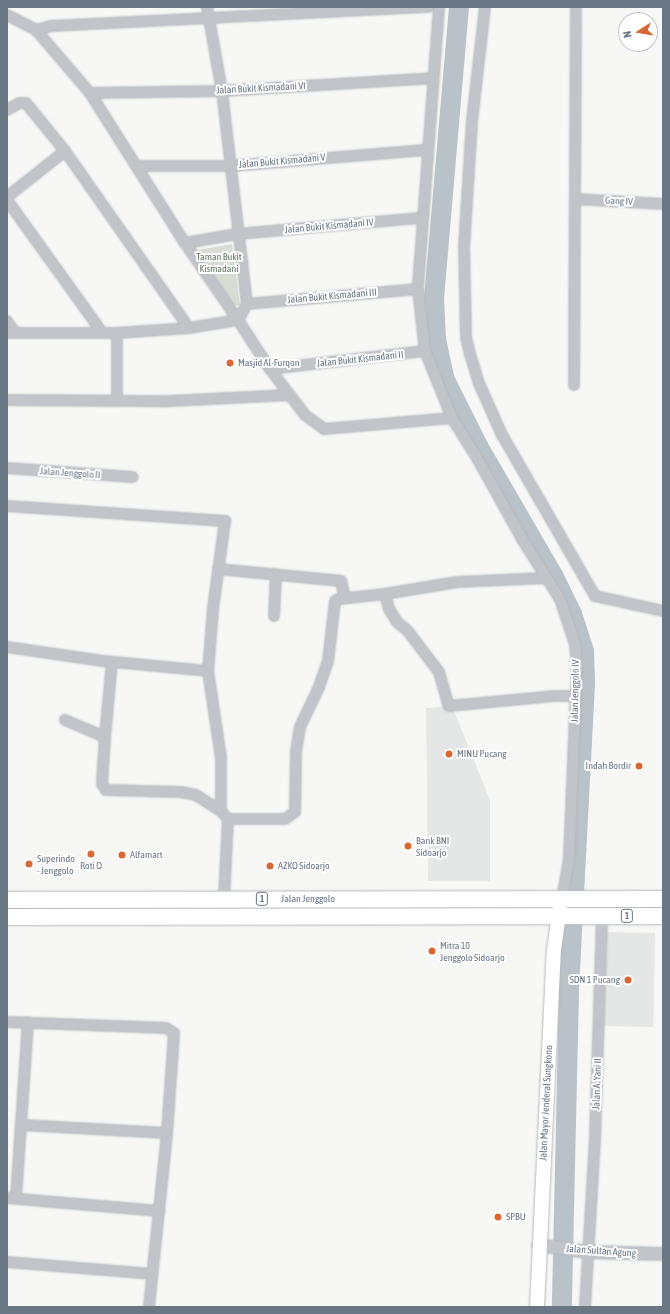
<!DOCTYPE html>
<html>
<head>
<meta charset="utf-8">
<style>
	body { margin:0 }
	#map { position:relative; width:670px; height:1314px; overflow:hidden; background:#f7f8f5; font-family:"Asap Condensed",sans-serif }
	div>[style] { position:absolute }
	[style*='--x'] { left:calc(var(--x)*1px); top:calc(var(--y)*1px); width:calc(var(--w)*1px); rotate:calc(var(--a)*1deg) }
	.built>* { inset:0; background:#e5e7e6; transform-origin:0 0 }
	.green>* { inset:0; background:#d7dcd5 }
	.river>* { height:20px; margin:-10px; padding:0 10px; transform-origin:10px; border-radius:10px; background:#b9c2c8 }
	.roads { filter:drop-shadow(0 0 1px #b4b8bd) drop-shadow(0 0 1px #b4b8bd) }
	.minor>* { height:10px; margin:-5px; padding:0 5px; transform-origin:5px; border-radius:5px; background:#c1c4c8 }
	.tertiary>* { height:12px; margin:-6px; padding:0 6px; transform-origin:6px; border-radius:6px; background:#c1c4c8 }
	.secondary>* { height:14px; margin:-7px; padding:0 7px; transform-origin:7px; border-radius:7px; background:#fff }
	.trunk>* { height:16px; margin:-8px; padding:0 8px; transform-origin:8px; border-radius:8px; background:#fff }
	.dots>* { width:11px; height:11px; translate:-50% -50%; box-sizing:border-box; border:2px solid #fff; border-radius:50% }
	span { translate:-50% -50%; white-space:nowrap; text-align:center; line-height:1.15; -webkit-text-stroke:4px #fff; paint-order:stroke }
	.shield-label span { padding:1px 3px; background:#fff; border:1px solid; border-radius:3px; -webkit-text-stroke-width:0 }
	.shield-label { font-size:9px; color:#697684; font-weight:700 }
	.street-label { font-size:10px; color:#697684 }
	.park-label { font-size:10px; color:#657763 }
	.poi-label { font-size:10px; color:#697684 }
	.left { translate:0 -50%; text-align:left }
	.right { translate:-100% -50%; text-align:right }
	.frame { position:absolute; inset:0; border:8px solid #697684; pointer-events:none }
	.north { position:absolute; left:618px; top:12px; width:40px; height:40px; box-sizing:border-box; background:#fff; border:1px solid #c3c8ce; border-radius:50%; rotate:258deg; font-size:11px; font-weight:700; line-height:16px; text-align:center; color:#697684 }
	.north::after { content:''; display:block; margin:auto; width:14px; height:18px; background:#d86934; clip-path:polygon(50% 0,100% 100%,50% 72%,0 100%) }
</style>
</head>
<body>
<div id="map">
	<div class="built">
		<i style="clip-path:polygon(452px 706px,490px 800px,490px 881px,428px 881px,426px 708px)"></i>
		<i style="left:655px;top:933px;width:94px;height:52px;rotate:91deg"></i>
	</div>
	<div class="green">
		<i style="clip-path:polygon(232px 244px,240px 305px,232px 306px,192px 251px)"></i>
	</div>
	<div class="river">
		<i style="--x:459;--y:7;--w:292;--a:94.9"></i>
		<i style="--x:434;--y:298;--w:41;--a:87.2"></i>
		<i style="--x:436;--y:339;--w:40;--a:78"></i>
		<i style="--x:444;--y:378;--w:76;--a:63.4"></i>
		<i style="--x:478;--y:446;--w:151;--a:59.9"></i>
		<i style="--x:554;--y:577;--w:41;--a:64.1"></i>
		<i style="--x:572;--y:614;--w:39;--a:72"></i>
		<i style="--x:584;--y:651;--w:33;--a:88"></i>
		<i style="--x:585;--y:684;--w:307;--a:93"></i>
		<i style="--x:569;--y:991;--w:316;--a:91.3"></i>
	</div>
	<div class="roads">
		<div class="minor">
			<i style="--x:207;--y:7;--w:85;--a:79.9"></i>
			<i style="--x:222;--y:91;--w:214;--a:83.3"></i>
			<i style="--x:247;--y:304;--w:18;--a:119"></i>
			<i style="--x:439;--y:7;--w:283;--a:94.3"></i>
			<i style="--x:418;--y:289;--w:62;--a:83.6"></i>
			<i style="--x:425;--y:351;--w:72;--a:68.1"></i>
			<i style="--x:452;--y:418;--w:47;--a:58"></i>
			<i style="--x:477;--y:458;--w:93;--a:60.9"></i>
			<i style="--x:522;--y:539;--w:71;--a:57.7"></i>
			<i style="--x:560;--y:599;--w:47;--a:71.6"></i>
			<i style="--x:575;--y:644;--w:23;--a:85"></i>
			<i style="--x:577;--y:667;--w:192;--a:92.4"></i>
			<i style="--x:569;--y:859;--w:41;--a:99.9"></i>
			<i style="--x:485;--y:7;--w:115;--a:96.5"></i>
			<i style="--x:472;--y:121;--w:126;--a:93.6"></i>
			<i style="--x:464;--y:247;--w:90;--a:88.7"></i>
			<i style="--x:466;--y:337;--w:17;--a:77"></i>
			<i style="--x:470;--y:354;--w:28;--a:73"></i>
			<i style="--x:478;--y:381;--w:57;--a:66.1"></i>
			<i style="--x:501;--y:433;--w:188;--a:60"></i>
			<i style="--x:595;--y:596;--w:70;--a:12.4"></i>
			<i style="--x:7;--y:15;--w:33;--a:27"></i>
			<i style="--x:36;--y:30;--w:83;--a:49.4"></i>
			<i style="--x:90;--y:93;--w:178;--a:57.7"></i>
			<i style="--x:185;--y:243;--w:93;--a:55.5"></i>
			<i style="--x:36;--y:30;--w:16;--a:-15"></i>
			<i style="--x:51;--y:26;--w:378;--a:-2.9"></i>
			<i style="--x:90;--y:93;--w:132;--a:-0.9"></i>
			<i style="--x:222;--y:91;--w:210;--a:-3.5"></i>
			<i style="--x:7;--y:110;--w:14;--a:-30"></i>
			<i style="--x:19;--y:103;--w:7;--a:0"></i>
			<i style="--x:26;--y:103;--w:62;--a:50.9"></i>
			<i style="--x:137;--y:166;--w:93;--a:0"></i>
			<i style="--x:230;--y:166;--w:197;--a:-4.7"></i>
			<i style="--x:7;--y:197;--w:74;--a:-38.4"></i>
			<i style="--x:65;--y:151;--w:216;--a:55"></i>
			<i style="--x:575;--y:199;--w:88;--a:3.3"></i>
			<i style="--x:7;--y:200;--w:163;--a:54.3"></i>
			<i style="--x:185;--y:243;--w:53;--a:-9.8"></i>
			<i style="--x:237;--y:234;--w:185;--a:-5"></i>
			<i style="--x:247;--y:304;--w:172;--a:-5"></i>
			<i style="--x:7;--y:321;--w:14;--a:56"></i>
			<i style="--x:7;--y:333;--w:110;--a:0"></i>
			<i style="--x:117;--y:333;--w:72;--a:-4"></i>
			<i style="--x:189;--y:328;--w:50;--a:-9.3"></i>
			<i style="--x:238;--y:320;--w:59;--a:56.9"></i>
			<i style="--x:270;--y:369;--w:58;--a:52.7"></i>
			<i style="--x:305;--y:415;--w:24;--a:36"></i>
			<i style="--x:324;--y:429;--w:128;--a:-4.9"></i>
			<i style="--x:270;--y:369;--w:156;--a:-6.6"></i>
			<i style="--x:574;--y:385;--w:378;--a:-89.7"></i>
			<i style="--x:7;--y:400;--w:163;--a:0.4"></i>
			<i style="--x:170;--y:401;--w:120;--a:-2.9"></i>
			<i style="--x:117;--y:400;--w:67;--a:-90"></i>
			<i style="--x:7;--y:468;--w:126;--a:4.1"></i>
			<i style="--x:7;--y:506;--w:219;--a:3.9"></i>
			<i style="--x:225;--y:521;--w:89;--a:97.8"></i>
			<i style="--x:213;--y:609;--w:62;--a:94.6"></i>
			<i style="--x:218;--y:569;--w:124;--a:5.6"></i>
			<i style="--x:341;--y:581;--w:17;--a:77"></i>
			<i style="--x:385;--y:594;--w:16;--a:75"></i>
			<i style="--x:389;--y:609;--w:15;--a:58"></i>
			<i style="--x:397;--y:622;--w:13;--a:39"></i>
			<i style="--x:407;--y:630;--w:53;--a:52.7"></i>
			<i style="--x:439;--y:672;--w:35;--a:74"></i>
			<i style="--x:449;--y:706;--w:105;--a:-5.4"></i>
			<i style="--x:554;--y:696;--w:22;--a:0"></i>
			<i style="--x:274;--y:616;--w:42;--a:-87.3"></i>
			<i style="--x:7;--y:647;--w:97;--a:8.3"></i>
			<i style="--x:103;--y:661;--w:105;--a:5.4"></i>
			<i style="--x:208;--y:671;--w:88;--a:81.5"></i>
			<i style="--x:221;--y:758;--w:53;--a:90"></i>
			<i style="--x:65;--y:720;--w:43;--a:23"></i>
			<i style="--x:105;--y:737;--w:47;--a:93.7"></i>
			<i style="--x:102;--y:784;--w:7;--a:56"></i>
			<i style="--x:106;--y:790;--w:75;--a:1.5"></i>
			<i style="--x:181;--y:792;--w:15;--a:11"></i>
			<i style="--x:196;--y:795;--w:30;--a:33"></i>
			<i style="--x:221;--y:811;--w:11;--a:49"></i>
			<i style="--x:228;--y:819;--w:80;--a:92.9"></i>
			<i style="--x:105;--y:737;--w:75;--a:-84.7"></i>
			<i style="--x:228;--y:819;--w:57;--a:0"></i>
			<i style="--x:285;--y:819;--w:12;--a:-35"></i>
			<i style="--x:295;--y:812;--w:60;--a:-89"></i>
			<i style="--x:296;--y:752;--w:25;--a:-81"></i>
			<i style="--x:300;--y:727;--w:44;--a:-64.6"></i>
			<i style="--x:319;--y:687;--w:28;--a:-71"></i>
			<i style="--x:328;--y:661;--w:60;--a:-83.3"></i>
			<i style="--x:335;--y:601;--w:4;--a:-27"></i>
			<i style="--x:339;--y:599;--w:46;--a:-6.2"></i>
			<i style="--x:385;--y:594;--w:73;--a:-9.5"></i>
			<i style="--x:457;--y:582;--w:89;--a:-2.6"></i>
			<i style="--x:7;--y:1022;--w:159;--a:2.2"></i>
			<i style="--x:166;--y:1028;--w:9;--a:32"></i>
			<i style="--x:174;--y:1033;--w:100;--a:94"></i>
			<i style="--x:167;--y:1133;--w:175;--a:95.9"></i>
			<i style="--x:21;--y:1125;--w:146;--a:3.1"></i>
			<i style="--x:7;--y:1198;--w:153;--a:4.9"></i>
			<i style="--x:16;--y:1198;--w:176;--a:-86.1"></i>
			<i style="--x:7;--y:1262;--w:145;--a:4.7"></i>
			<i style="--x:585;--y:1307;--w:168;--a:-86.6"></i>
			<i style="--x:595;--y:1139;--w:223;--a:-88.2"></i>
		</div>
		<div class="tertiary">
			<i style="--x:538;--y:1245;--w:50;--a:8"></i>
			<i style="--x:588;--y:1252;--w:75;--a:1.5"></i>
		</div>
		<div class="secondary">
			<i style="--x:537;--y:1307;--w:357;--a:-87.3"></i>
			<i style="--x:554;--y:950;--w:43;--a:-82.1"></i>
		</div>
		<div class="trunk">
			<i style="--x:7;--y:900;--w:656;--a:-0.09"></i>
			<i style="--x:7;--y:917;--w:656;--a:-0.09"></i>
		</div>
	</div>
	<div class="dots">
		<i style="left:230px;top:363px;background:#d86934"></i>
		<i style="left:449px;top:754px;background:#d86934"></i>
		<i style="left:639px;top:766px;background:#d86934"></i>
		<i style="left:408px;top:846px;background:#d86934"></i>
		<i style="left:91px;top:854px;background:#d86934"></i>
		<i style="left:122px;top:855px;background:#d86934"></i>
		<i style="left:29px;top:864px;background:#d86934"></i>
		<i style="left:270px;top:866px;background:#d86934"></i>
		<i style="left:432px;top:951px;background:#d86934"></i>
		<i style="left:628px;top:980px;background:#d86934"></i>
		<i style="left:498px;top:1217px;background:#d86934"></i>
	</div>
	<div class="shield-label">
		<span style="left:262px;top:899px">1</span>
		<span style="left:627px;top:916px">1</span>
	</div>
	<div class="street-label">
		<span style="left:261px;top:88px;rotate:-3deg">Jalan Bukit Kismadani VI</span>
		<span style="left:282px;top:161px;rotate:-5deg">Jalan Bukit Kismadani V</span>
		<span style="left:619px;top:201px;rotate:3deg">Gang IV</span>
		<span style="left:329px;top:226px;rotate:-5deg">Jalan Bukit Kismadani IV</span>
		<span style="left:332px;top:296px;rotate:-5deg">Jalan Bukit Kismadani III</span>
		<span style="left:360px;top:359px;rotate:-6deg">Jalan Bukit Kismadani II</span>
		<span style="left:70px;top:473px;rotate:4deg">Jalan Jenggolo II</span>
		<span style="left:575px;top:691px;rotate:-89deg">Jalan Jenggolo IV</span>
		<span style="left:308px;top:899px">Jalan Jenggolo</span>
		<span style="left:597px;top:1084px;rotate:-88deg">Jalan A. Yani II</span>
		<span style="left:546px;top:1103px;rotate:-87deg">Jalan Mayor Jenderal Sungkono</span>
		<span style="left:601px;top:1251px;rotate:4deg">Jalan Sultan Agung</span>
	</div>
	<div class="park-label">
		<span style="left:219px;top:262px">Taman Bukit<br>Kismadani</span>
	</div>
	<div class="poi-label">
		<span class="left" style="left:238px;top:363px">Masjid Al-Furqon</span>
		<span class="left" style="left:457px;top:754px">MINU Pucang</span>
		<span class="right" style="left:631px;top:766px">Indah Bordir</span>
		<span class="left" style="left:416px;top:846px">Bank BNI<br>Sidoarjo</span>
		<span class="left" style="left:130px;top:855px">Alfamart</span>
		<span class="left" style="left:37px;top:864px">Superindo<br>- Jenggolo</span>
		<span style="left:91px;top:866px">Roti O</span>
		<span class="left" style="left:278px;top:866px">AZKO Sidoarjo</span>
		<span class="left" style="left:440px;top:951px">Mitra 10<br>Jenggolo Sidoarjo</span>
		<span class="right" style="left:620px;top:980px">SDN 1 Pucang</span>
		<span class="left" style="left:506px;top:1217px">SPBU</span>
	</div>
	<div class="frame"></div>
	<div class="north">N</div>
</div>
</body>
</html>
